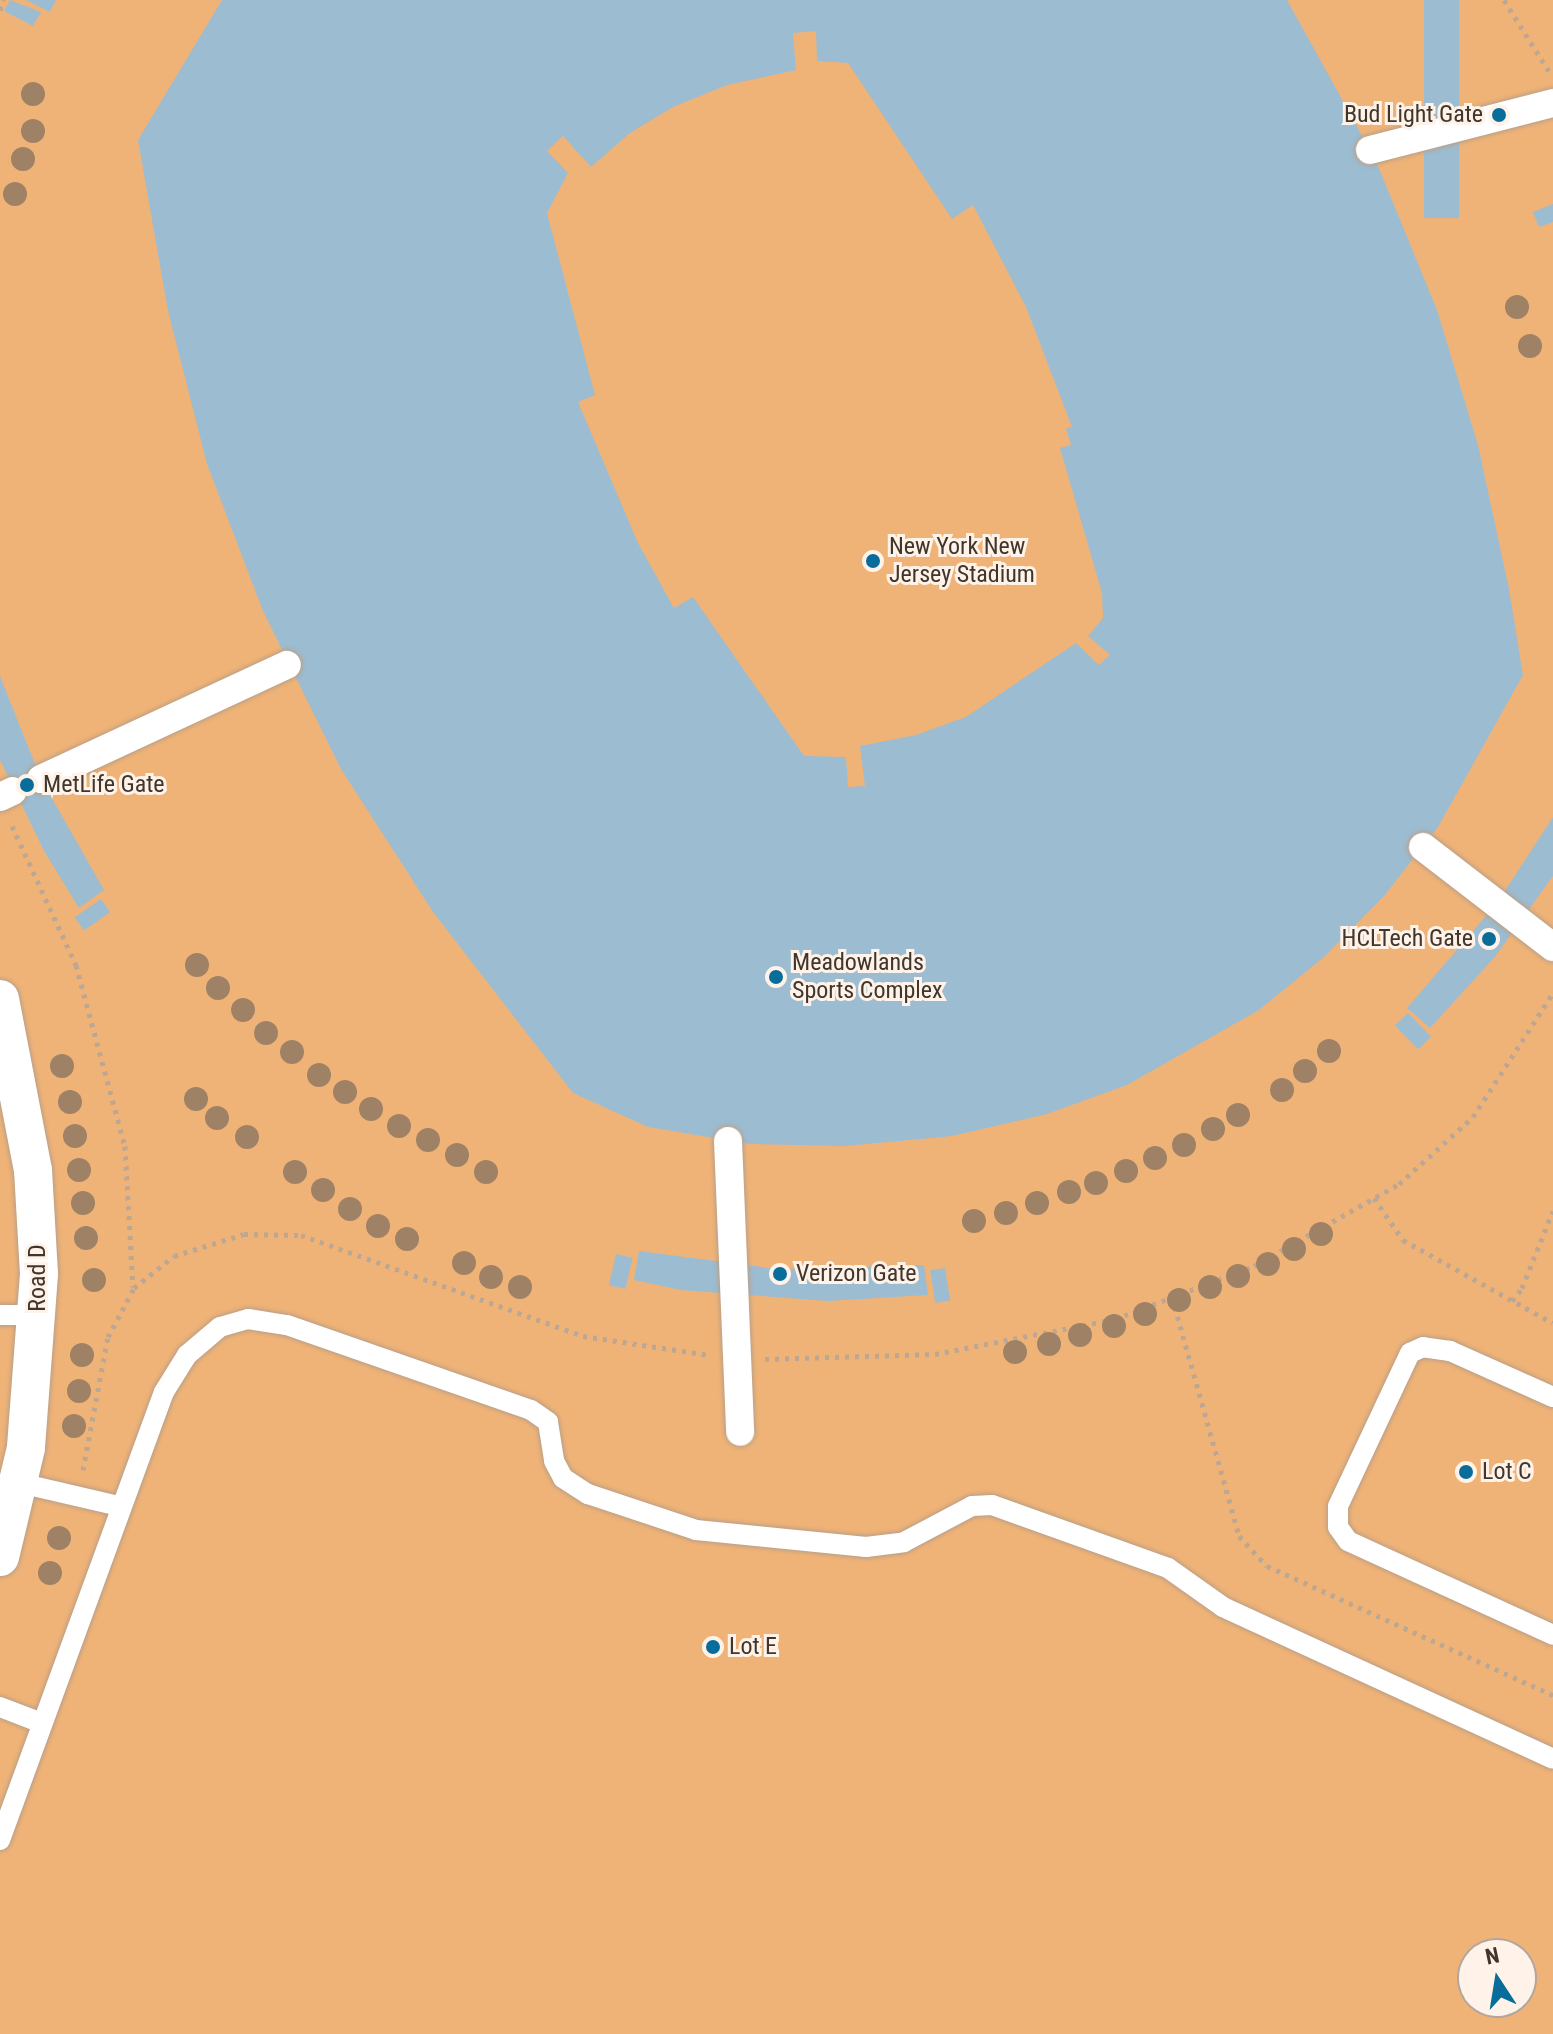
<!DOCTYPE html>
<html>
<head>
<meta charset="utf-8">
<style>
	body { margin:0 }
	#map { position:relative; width:1553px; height:2034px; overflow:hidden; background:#ffe3c9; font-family:"Roboto Condensed",sans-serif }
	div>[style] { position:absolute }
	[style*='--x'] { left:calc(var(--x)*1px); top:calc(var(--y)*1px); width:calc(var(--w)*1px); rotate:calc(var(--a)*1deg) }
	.green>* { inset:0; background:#f0b377 }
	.building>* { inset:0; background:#9cbcd1; transform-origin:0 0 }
	.path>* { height:5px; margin-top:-2.5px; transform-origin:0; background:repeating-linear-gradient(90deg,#bda792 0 4px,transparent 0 10px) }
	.roads { filter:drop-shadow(0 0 2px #b99f87) drop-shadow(0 0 2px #b99f87) }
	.service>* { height:20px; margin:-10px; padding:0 10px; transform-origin:10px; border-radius:10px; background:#fff }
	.pedestrian>* { height:28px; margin:-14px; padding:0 14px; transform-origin:14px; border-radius:14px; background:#fff }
	.minor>* { height:38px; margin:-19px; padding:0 19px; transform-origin:19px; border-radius:19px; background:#fff }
	.trees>* { width:24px; height:24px; margin:-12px; border-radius:50%; background:#9f8266 }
	.dots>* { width:22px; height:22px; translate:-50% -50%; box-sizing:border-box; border:4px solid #fff3e9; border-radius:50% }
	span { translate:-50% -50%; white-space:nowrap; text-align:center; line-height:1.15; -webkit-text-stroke:6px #fff3e9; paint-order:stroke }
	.poi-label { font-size:24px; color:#41362c }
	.right { translate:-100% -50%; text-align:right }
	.left { translate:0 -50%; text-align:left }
	.street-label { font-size:24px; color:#41362c }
	.north { position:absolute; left:1457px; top:1938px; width:80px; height:80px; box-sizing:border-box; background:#fff3e9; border:2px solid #b3a79d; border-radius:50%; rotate:348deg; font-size:22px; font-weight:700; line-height:32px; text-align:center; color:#41362c }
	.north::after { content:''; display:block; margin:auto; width:28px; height:36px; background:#086d9b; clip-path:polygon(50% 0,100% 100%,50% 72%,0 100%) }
</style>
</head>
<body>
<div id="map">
	<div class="green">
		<i style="clip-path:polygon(evenodd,0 0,1553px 0,1553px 2034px,0 2034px,0 0,1473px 1954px,1521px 1954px,1521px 2002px,1473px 2002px,1473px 1954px)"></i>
	</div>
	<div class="building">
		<i style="clip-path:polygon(10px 0,41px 12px,33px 26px,4px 11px)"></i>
		<i style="clip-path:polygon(26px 0,56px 0,50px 12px)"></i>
		<i style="clip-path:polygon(evenodd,222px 0,1287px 0,1376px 161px,1437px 310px,1478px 445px,1509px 589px,1523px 675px,1438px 827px,1384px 896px,1324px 957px,1259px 1010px,1127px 1085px,1047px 1114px,952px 1136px,845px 1146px,750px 1144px,648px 1127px,573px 1093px,433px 912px,341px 769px,263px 611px,207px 464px,168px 311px,138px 140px,222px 0,816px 31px,817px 61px,848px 63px,952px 219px,973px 205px,1026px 307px,1072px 427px,1066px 428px,1071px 445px,1060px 448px,1102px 593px,1103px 618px,1088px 636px,1110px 655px,1099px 665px,1076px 643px,966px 717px,916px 735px,860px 746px,865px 786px,848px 787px,846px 757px,804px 756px,693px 597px,674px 608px,638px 543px,578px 402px,595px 395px,547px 213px,568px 173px,547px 151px,563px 136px,591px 167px,630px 133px,673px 107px,727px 85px,796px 70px,793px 33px,816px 31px)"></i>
		<i style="left:1424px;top:0;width:35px;height:218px"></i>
		<i style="clip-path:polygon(1553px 204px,1553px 222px,1539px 227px,1533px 212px)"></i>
		<i style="clip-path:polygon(0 676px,41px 779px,104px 890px,79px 908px,44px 851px,0 760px)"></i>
		<i style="clip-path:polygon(1553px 817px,1553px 876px,1494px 958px,1430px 1028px,1407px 1008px,1497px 903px)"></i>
		<i style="left:101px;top:899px;width:16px;height:32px;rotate:55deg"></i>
		<i style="left:1408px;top:1013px;width:33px;height:18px;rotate:46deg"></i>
		<i style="clip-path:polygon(639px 1251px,778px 1269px,924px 1265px,928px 1295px,827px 1301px,681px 1290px,634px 1280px)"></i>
		<i style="left:616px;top:1254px;width:17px;height:32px;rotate:13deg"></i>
		<i style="left:945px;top:1268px;width:33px;height:15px;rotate:81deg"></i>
	</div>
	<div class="path">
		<i style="--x:1504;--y:0;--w:86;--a:57.8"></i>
		<i style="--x:0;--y:10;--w:11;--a:-68"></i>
		<i style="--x:12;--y:826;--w:153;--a:65.3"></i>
		<i style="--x:76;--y:965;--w:188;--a:74.9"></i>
		<i style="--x:125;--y:1146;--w:141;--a:86.8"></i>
		<i style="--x:1374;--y:1198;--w:51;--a:55.4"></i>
		<i style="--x:1403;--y:1240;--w:171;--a:29"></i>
		<i style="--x:1172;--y:1297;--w:248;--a:74.3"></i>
		<i style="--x:1239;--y:1536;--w:41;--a:47"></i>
		<i style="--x:1267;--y:1566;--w:314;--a:24.3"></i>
		<i style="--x:1512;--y:1301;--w:16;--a:-52"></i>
		<i style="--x:1522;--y:1288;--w:83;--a:-68.1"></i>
		<i style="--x:765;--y:1359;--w:170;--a:-1.7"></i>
		<i style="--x:935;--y:1354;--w:183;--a:-11"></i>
		<i style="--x:1115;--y:1319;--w:149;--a:-20.9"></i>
		<i style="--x:1254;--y:1266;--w:167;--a:-29.5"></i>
		<i style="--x:1399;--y:1184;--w:100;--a:-42.2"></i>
		<i style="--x:1473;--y:1117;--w:148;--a:-57.2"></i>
		<i style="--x:83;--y:1470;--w:135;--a:-79.4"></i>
		<i style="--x:108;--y:1337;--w:55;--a:-62"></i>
		<i style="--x:134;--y:1288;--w:51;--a:-38.7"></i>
		<i style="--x:174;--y:1256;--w:73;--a:-17.4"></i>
		<i style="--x:244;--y:1234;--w:57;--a:1"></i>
		<i style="--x:301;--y:1235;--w:300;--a:19.7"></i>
		<i style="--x:583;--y:1336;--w:126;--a:8.6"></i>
	</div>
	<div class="roads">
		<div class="service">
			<i style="--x:0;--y:1315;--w:38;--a:0"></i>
			<i style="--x:1553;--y:1397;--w:113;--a:-155.9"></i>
			<i style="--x:1450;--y:1351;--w:27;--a:-172"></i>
			<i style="--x:1423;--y:1347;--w:14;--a:155"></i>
			<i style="--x:1410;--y:1353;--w:169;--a:115.2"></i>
			<i style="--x:1338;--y:1506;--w:21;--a:90"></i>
			<i style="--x:1338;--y:1527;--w:17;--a:54"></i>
			<i style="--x:1348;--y:1541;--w:226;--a:24.6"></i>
			<i style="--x:20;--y:1483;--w:102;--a:13.1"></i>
			<i style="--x:0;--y:1707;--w:45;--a:20.9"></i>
			<i style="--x:0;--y:1840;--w:477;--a:-69.9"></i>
			<i style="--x:164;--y:1392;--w:44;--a:-58.1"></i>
			<i style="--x:187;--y:1355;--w:43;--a:-40.3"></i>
			<i style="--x:220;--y:1327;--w:29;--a:-16"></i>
			<i style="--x:248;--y:1319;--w:39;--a:9"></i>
			<i style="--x:287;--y:1325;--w:258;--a:19.2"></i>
			<i style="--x:531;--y:1410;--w:21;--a:35"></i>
			<i style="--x:548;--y:1422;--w:39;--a:81"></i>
			<i style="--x:554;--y:1461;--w:19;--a:62"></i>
			<i style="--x:563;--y:1478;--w:30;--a:33"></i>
			<i style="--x:588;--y:1494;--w:114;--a:18.4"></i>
			<i style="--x:696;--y:1530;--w:171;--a:5.7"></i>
			<i style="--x:866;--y:1547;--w:38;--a:-7"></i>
			<i style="--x:904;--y:1542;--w:77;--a:-27.9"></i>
			<i style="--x:972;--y:1506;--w:20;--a:-3"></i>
			<i style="--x:992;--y:1505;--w:187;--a:19.7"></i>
			<i style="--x:1168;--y:1568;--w:67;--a:35.3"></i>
			<i style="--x:1223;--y:1607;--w:363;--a:24.7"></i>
		</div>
		<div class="pedestrian">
			<i style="--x:1370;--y:150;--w:189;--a:-14.4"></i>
			<i style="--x:41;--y:779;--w:271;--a:-24.9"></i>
			<i style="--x:0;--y:797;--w:14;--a:-25"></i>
			<i style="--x:1423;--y:847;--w:164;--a:37.6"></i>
			<i style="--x:728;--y:1141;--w:291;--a:87.6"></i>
		</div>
		<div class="minor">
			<i style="--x:0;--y:999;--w:174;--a:79.1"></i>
			<i style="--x:33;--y:1170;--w:104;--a:86.7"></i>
			<i style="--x:39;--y:1274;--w:174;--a:94.3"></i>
			<i style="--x:26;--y:1448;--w:112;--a:103.4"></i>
		</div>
	</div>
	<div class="trees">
		<i style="left:33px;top:94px"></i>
		<i style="left:33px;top:131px"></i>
		<i style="left:23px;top:159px"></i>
		<i style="left:15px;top:194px"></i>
		<i style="left:1517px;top:307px"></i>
		<i style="left:1530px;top:346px"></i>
		<i style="left:197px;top:965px"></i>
		<i style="left:218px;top:988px"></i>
		<i style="left:243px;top:1010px"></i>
		<i style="left:266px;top:1033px"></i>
		<i style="left:1329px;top:1051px"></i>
		<i style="left:292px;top:1052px"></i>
		<i style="left:62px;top:1066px"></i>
		<i style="left:1305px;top:1071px"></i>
		<i style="left:319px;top:1075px"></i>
		<i style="left:1282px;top:1090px"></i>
		<i style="left:345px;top:1092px"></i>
		<i style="left:196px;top:1099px"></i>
		<i style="left:70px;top:1102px"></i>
		<i style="left:371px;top:1109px"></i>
		<i style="left:1238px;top:1115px"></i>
		<i style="left:217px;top:1118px"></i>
		<i style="left:399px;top:1126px"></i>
		<i style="left:1213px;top:1129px"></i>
		<i style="left:75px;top:1136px"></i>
		<i style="left:247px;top:1137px"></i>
		<i style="left:428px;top:1140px"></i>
		<i style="left:1184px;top:1145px"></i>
		<i style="left:457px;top:1155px"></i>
		<i style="left:1155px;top:1158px"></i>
		<i style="left:79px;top:1170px"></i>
		<i style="left:1126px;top:1171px"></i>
		<i style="left:295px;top:1172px"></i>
		<i style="left:486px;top:1172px"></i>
		<i style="left:1096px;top:1183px"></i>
		<i style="left:323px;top:1190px"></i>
		<i style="left:1069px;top:1192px"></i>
		<i style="left:83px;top:1203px"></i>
		<i style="left:1037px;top:1203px"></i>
		<i style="left:350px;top:1209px"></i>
		<i style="left:1006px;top:1213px"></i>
		<i style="left:974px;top:1221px"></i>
		<i style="left:378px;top:1226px"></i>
		<i style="left:1321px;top:1234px"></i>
		<i style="left:86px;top:1238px"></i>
		<i style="left:407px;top:1239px"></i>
		<i style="left:1294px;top:1249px"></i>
		<i style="left:464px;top:1263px"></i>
		<i style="left:1268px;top:1264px"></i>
		<i style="left:1238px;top:1276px"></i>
		<i style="left:491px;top:1277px"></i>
		<i style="left:94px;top:1280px"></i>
		<i style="left:520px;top:1287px"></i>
		<i style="left:1210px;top:1287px"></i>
		<i style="left:1179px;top:1300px"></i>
		<i style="left:1145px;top:1314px"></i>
		<i style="left:1114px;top:1326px"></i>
		<i style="left:1080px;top:1335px"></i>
		<i style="left:1049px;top:1344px"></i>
		<i style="left:1015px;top:1352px"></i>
		<i style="left:82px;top:1355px"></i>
		<i style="left:79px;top:1391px"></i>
		<i style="left:74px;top:1426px"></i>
		<i style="left:59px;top:1538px"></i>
		<i style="left:50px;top:1573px"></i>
	</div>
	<div class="dots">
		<i style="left:1499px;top:115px;background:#086d9b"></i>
		<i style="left:873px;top:561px;background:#086d9b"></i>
		<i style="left:27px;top:785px;background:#086d9b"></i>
		<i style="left:1489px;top:939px;background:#086d9b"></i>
		<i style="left:776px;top:977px;background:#086d9b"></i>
		<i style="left:780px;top:1274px;background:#086d9b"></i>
		<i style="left:1466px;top:1472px;background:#086d9b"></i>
		<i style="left:713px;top:1647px;background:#086d9b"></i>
	</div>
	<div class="poi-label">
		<span class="right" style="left:1483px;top:115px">Bud Light Gate</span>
		<span class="left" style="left:889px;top:561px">New York New<br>Jersey Stadium</span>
		<span class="left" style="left:43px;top:785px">MetLife Gate</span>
		<span class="right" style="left:1473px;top:939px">HCLTech Gate</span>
		<span class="left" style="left:792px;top:977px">Meadowlands<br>Sports Complex</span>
		<span class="left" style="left:796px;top:1274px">Verizon Gate</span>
		<span class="left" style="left:1482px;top:1472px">Lot C</span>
		<span class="left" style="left:729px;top:1647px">Lot E</span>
	</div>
	<div class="street-label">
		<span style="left:38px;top:1278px;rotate:-90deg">Road D</span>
	</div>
	<div class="north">N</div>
</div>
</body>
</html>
